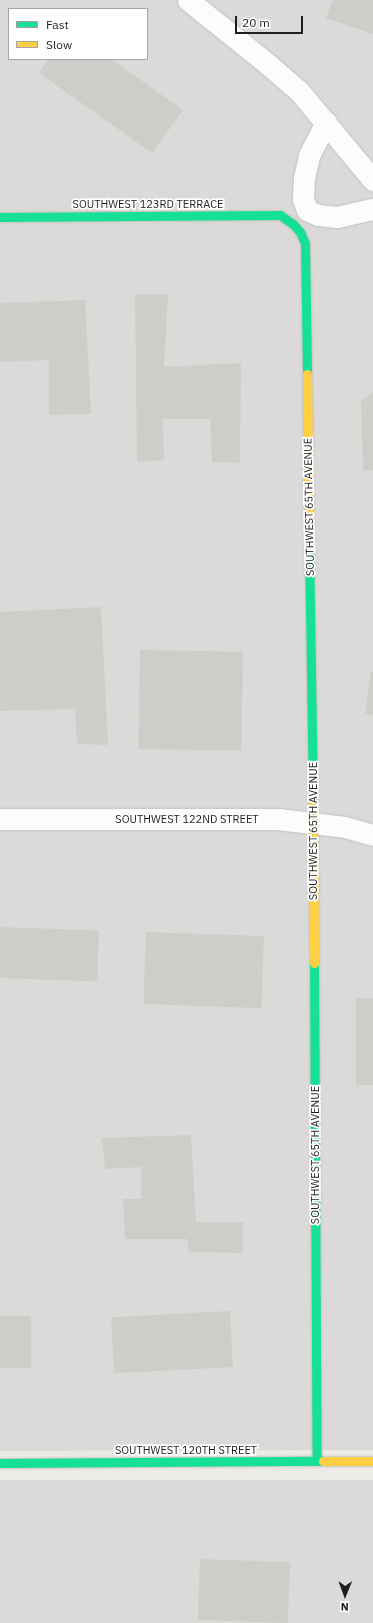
<!DOCTYPE html>
<html>
<head>
<meta charset="utf-8">
<style>
	body { margin:0 }
	#map { position:relative; width:373px; height:1623px; overflow:hidden; background:#ecebe7; font-family:"IBM Plex Sans",sans-serif }
	div>[style] { position:absolute }
	[style*='--x'] { left:calc(var(--x)*1px); top:calc(var(--y)*1px); width:calc(var(--w)*1px); rotate:calc(var(--a)*1deg) }
	.residential>* { inset:0; background:#dbdad8; transform-origin:0 0 }
	.building>* { inset:0; background:#cfcdca; transform-origin:0 0 }
	.roads { filter:drop-shadow(0 0 1px #c3c3c1) drop-shadow(0 0 1px #c3c3c1) }
	.street>* { height:21px; margin:-10.5px; padding:0 10.5px; transform-origin:10.5px; border-radius:10.5px; background:#fcfcfb }
	.fast>* { height:9px; margin:-4.5px; padding:0 4.5px; transform-origin:4.5px; border-radius:4.5px; background:#16e098 }
	.slow>* { height:9px; margin:-4.5px; padding:0 4.5px; transform-origin:4.5px; border-radius:4.5px; background:#ffcf43 }
	span { translate:-50% -50%; white-space:nowrap; text-align:center; line-height:1.15; -webkit-text-stroke:3.5px #fff; paint-order:stroke }
	.street-label { font-size:11px; color:#1e1e1e }
	.legend { position:absolute; left:8px; top:8px; width:140px; height:52px; box-sizing:border-box; background:#fff; border:1px solid #a5a5a5; margin:0; padding:5px 7px; list-style:none; font-size:12px; color:#1e1e1e }
	.legend li { display:flex; align-items:center; gap:8px; height:20px }
	.legend b { width:20px; border:1px solid #a5a5a5 }
	.north { position:absolute; left:325px; top:1575px; width:40px; height:40px; -webkit-text-stroke:3px #fff; paint-order:stroke; rotate:181deg; font-size:11px; font-weight:700; line-height:16px; text-align:center; color:#1e1e1e }
	.north::after { content:''; display:block; margin:auto; width:14px; height:18px; background:#1e1e1e; clip-path:polygon(50% 0,100% 100%,50% 72%,0 100%) }
	.scale { position:absolute; left:235px; top:16px; width:68px; height:18px; box-sizing:border-box; border:2px solid #1e1e1e; border-top:0; padding-left:5px; font-size:12px; line-height:14px; white-space:nowrap; color:#1e1e1e; -webkit-text-stroke:3px #fff; paint-order:stroke }
</style>
</head>
<body>
<div id="map">
	<div class="residential">
		<i style="clip-path:polygon(evenodd,0 0,373px 0,373px 1450px,0 1451px,0 0,9px 9px,147px 9px,147px 59px,9px 59px,9px 9px)"></i>
		<i style="left:373px;top:1480px;width:143px;height:373px;rotate:90deg"></i>
	</div>
	<div class="building">
		<i style="clip-path:polygon(333px 0,373px 0,373px 34px,326px 18px)"></i>
		<i style="clip-path:polygon(49px 59px,111px 59px,183px 110px,152px 153px,39px 73px)"></i>
		<i style="clip-path:polygon(135px 294px,168px 294px,164px 367px,241px 363px,240px 463px,212px 462px,210px 419px,163px 419px,164px 460px,137px 462px)"></i>
		<i style="clip-path:polygon(85px 300px,91px 414px,49px 415px,49px 360px,0 362px,0 303px)"></i>
		<i style="clip-path:polygon(373px 392px,373px 470px,363px 471px,361px 401px)"></i>
		<i style="clip-path:polygon(101px 607px,108px 745px,77px 744px,75px 709px,0 711px,0 612px)"></i>
		<i style="left:140px;top:650px;width:103px;height:99px;rotate:1deg"></i>
		<i style="clip-path:polygon(371px 671px,373px 672px,373px 715px,365px 714px)"></i>
		<i style="left:0;top:927px;width:99px;height:51px;rotate:2deg"></i>
		<i style="left:146px;top:932px;width:118px;height:72px;rotate:2deg"></i>
		<i style="left:373px;top:998px;width:87px;height:17px;rotate:90deg"></i>
		<i style="clip-path:polygon(191px 1135px,196px 1222px,243px 1222px,243px 1253px,189px 1252px,187px 1239px,125px 1239px,123px 1199px,141px 1199px,141px 1167px,105px 1169px,102px 1138px)"></i>
		<i style="left:230px;top:1311px;width:56px;height:119px;rotate:87deg"></i>
		<i style="left:0;top:1316px;width:31px;height:52px"></i>
		<i style="left:200px;top:1559px;width:90px;height:61px;rotate:2deg"></i>
	</div>
	<div class="roads">
		<div class="street">
			<i style="--x:188;--y:0;--w:105;--a:38.8"></i>
			<i style="--x:270;--y:66;--w:38;--a:41"></i>
			<i style="--x:299;--y:91;--w:116;--a:50.3"></i>
			<i style="--x:326;--y:122;--w:38;--a:117"></i>
			<i style="--x:309;--y:156;--w:23;--a:103"></i>
			<i style="--x:304;--y:178;--w:21;--a:93"></i>
			<i style="--x:303;--y:199;--w:12;--a:70"></i>
			<i style="--x:307;--y:210;--w:12;--a:24"></i>
			<i style="--x:318;--y:215;--w:19;--a:6"></i>
			<i style="--x:337;--y:217;--w:37;--a:-13"></i>
			<i style="--x:0;--y:819;--w:278;--a:0"></i>
			<i style="--x:278;--y:819;--w:67;--a:6.8"></i>
			<i style="--x:345;--y:827;--w:29;--a:16"></i>
		</div>
		<div class="fast">
			<i style="--x:0;--y:217;--w:280;--a:-0.4"></i>
			<i style="--x:280;--y:215;--w:16;--a:35"></i>
			<i style="--x:293;--y:224;--w:11;--a:49"></i>
			<i style="--x:300;--y:232;--w:12;--a:66"></i>
			<i style="--x:305;--y:243;--w:131;--a:89.1"></i>
			<i style="--x:309;--y:544;--w:257;--a:89.1"></i>
			<i style="--x:314;--y:963;--w:498;--a:89.7"></i>
			<i style="--x:0;--y:1463;--w:323;--a:-0.4"></i>
		</div>
		<div class="slow">
			<i style="--x:307;--y:374;--w:170;--a:89.3"></i>
			<i style="--x:313;--y:801;--w:162;--a:89.6"></i>
			<i style="--x:323;--y:1461;--w:50;--a:0"></i>
		</div>
	</div>
	<div class="street-label">
		<span style="left:148px;top:204px">SOUTHWEST 123RD TERRACE</span>
		<span style="left:309px;top:507px;rotate:-91deg">SOUTHWEST 65TH AVENUE</span>
		<span style="left:187px;top:819px">SOUTHWEST 122ND STREET</span>
		<span style="left:313px;top:831px;rotate:-90deg">SOUTHWEST 65TH AVENUE</span>
		<span style="left:315px;top:1155px;rotate:-90deg">SOUTHWEST 65TH AVENUE</span>
		<span style="left:186px;top:1450px">SOUTHWEST 120TH STREET</span>
	</div>
	<ul class="legend">
	<li><b style="height:5px;background:#16e098"></b>Fast</li>
	<li><b style="height:5px;background:#ffcf43"></b>Slow</li>
	</ul>
	<div class="north">N</div>
	<div class="scale">20 m</div>
</div>
</body>
</html>
